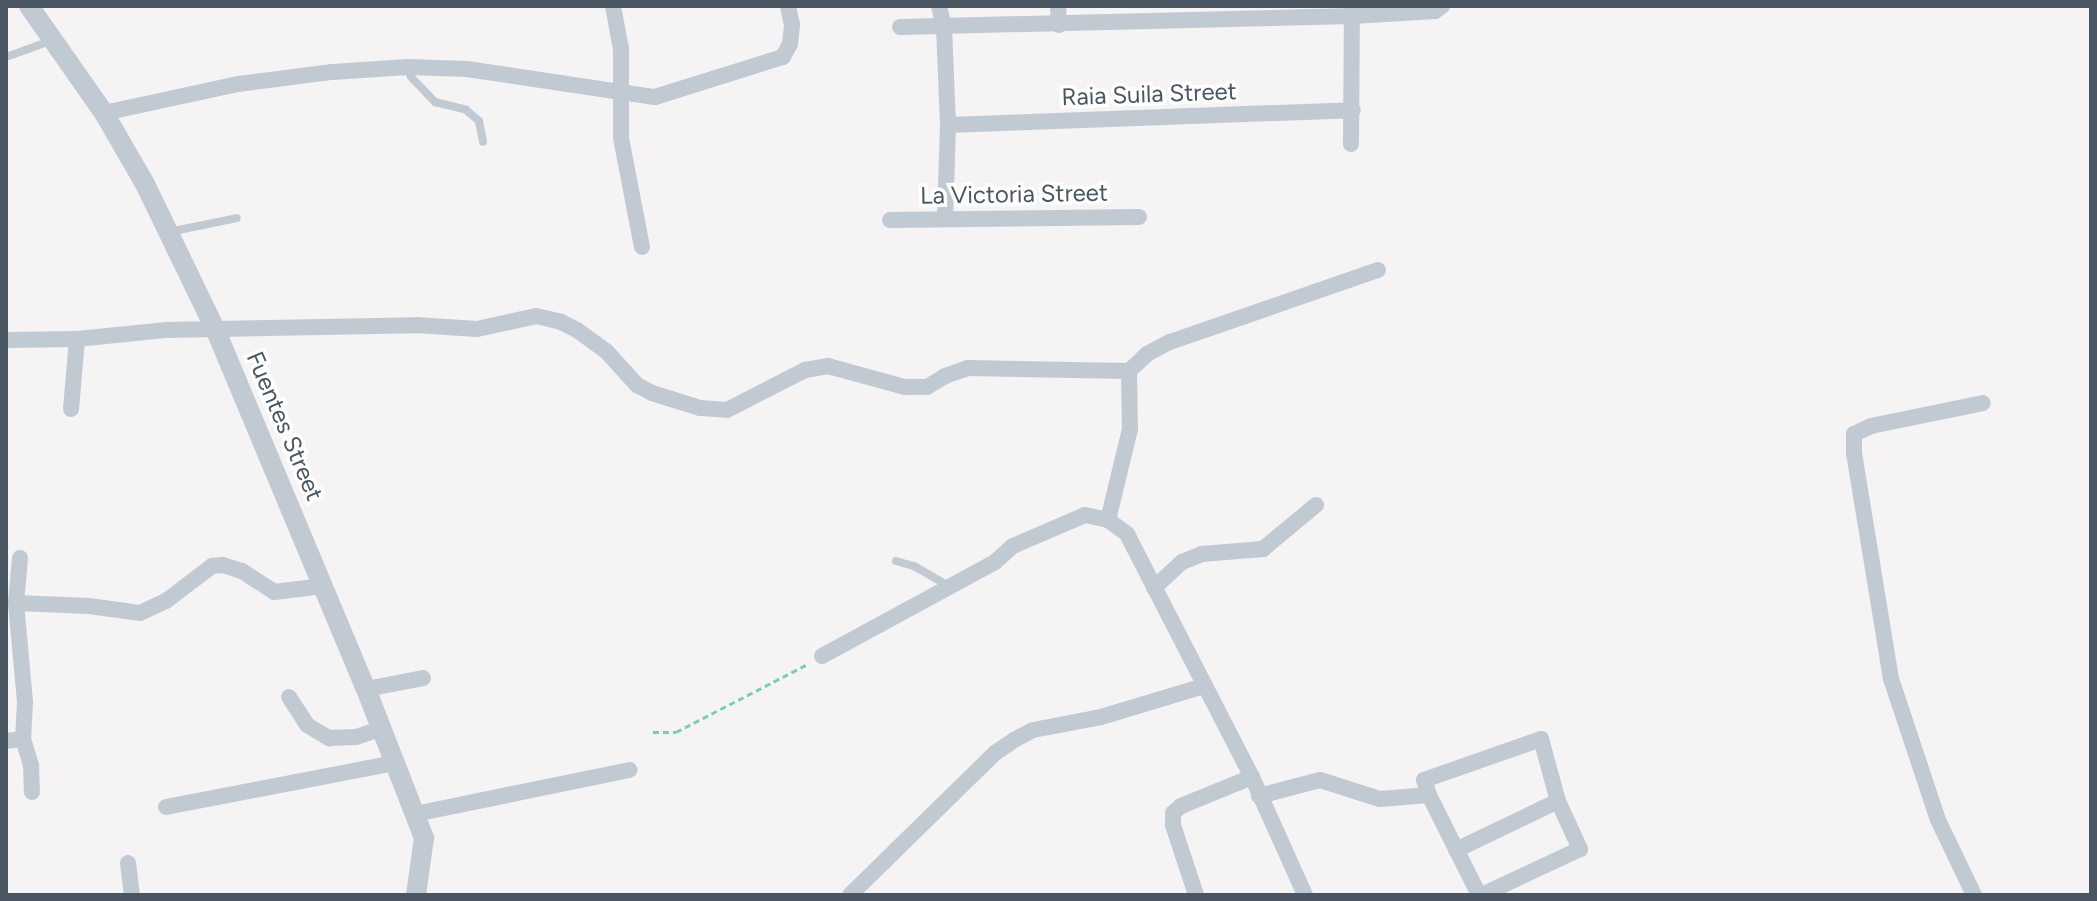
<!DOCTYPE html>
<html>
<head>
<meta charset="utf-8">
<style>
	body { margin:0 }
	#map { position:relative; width:2097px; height:901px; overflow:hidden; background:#f5f3f3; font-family:Figtree,sans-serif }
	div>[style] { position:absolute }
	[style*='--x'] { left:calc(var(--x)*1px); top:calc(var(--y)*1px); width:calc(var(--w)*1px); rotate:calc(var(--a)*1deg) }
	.path>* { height:3px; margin-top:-1.5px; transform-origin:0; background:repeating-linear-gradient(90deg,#7ad0a6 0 6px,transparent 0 10px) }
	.service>* { height:8px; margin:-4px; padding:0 4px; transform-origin:4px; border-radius:4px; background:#c1cad2 }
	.minor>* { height:16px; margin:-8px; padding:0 8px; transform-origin:8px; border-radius:8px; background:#c1cad2 }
	.tertiary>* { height:20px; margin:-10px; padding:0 10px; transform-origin:10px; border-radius:10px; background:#c1cad2 }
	span { translate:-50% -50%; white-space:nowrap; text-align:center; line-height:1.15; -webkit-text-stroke:7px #fff; paint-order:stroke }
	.street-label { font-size:24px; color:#4a5661 }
	.frame { position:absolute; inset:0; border:8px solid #4a5661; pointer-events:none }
</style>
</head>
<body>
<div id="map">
	<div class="path">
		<i style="--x:653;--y:732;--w:23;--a:0"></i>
		<i style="--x:676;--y:732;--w:148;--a:-27.3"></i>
	</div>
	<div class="service">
		<i style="--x:6;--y:57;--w:50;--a:-19.9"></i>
		<i style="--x:408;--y:67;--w:10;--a:73"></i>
		<i style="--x:411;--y:77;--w:35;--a:46"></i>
		<i style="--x:435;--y:102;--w:32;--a:14"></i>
		<i style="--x:466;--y:110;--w:17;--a:40"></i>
		<i style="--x:479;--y:121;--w:21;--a:79"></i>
		<i style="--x:169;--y:232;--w:69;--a:-11.6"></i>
		<i style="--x:896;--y:561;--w:19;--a:16"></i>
		<i style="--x:914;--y:566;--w:38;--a:30"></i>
	</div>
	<div class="minor">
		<i style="--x:613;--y:6;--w:44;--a:79.5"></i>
		<i style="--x:621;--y:49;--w:89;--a:90"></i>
		<i style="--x:621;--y:138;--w:111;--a:79.1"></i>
		<i style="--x:939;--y:6;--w:23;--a:77"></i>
		<i style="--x:944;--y:28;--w:97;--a:87.6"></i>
		<i style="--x:948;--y:125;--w:94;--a:91.8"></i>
		<i style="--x:1058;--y:6;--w:19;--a:87"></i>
		<i style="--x:900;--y:27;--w:453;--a:-1.4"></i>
		<i style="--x:1353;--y:16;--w:82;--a:-3.5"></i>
		<i style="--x:1435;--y:11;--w:9;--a:-36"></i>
		<i style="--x:104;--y:113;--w:137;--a:-12.2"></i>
		<i style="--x:238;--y:84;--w:95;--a:-7.3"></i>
		<i style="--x:332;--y:72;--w:76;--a:-3.8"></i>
		<i style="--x:408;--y:67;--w:59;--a:1.9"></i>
		<i style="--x:467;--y:69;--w:190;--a:8.5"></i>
		<i style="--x:655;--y:97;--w:134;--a:-17.4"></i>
		<i style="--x:783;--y:57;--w:15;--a:-62"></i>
		<i style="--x:790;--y:44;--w:19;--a:-84"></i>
		<i style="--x:792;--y:25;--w:19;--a:-102"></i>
		<i style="--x:948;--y:125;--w:405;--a:-2.1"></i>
		<i style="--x:1351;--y:144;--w:136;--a:-89.6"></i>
		<i style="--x:890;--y:220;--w:249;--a:-0.7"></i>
		<i style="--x:6;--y:340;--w:71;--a:-0.8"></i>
		<i style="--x:77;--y:339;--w:88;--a:-5.8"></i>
		<i style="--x:165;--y:330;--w:251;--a:-1.1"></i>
		<i style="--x:416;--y:325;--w:61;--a:3.8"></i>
		<i style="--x:477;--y:329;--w:60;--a:-12.4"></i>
		<i style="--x:536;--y:316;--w:26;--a:13"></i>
		<i style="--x:561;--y:322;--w:18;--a:27"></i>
		<i style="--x:577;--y:330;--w:37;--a:36"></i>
		<i style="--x:607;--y:352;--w:45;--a:47.7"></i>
		<i style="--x:637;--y:385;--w:17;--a:28"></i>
		<i style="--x:652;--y:393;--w:50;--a:17.4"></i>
		<i style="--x:700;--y:408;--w:27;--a:4"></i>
		<i style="--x:727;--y:410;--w:88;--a:-27.1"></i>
		<i style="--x:805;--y:370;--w:23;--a:-10"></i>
		<i style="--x:828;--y:366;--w:80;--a:15.3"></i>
		<i style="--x:905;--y:387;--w:22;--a:0"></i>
		<i style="--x:927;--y:387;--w:21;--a:-31"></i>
		<i style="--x:945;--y:376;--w:24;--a:-19"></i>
		<i style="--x:968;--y:368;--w:161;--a:1.1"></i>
		<i style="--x:71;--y:409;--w:70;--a:-85.1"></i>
		<i style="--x:1108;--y:520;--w:94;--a:-76.4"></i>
		<i style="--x:1130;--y:429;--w:58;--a:-91"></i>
		<i style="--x:1129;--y:371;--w:25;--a:-43"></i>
		<i style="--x:1147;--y:354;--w:26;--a:-28"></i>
		<i style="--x:1170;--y:342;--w:220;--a:-19.1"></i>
		<i style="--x:20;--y:558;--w:45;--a:95.1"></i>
		<i style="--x:16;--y:603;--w:99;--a:84.8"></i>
		<i style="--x:25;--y:702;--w:37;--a:93"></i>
		<i style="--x:23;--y:739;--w:28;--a:73"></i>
		<i style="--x:31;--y:766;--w:26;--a:88"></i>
		<i style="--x:1154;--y:588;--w:38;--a:-43"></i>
		<i style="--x:1182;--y:562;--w:22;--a:-22"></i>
		<i style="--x:1202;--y:554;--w:61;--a:-4.7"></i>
		<i style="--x:1263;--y:549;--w:69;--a:-39.7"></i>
		<i style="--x:16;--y:603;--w:73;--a:2.4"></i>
		<i style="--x:89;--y:606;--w:51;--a:7.8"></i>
		<i style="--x:140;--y:613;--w:29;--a:-25"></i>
		<i style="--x:166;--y:601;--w:58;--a:-37.3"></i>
		<i style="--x:212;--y:566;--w:11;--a:-5"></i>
		<i style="--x:223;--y:565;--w:20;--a:18"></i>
		<i style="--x:242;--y:571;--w:38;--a:33"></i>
		<i style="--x:274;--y:592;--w:49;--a:-7"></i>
		<i style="--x:822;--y:656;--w:197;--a:-28.5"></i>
		<i style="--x:995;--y:562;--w:24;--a:-42"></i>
		<i style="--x:1013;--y:546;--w:78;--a:-23.3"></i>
		<i style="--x:1085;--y:515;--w:24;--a:12"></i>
		<i style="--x:1108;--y:520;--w:24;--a:36"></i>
		<i style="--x:1127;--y:534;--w:273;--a:62.8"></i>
		<i style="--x:1252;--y:777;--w:129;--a:65.8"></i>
		<i style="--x:366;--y:689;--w:58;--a:-10.9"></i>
		<i style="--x:289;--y:697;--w:33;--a:57"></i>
		<i style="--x:307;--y:725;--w:26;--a:31"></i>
		<i style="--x:329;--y:738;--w:27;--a:-2"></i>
		<i style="--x:356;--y:737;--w:26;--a:-18"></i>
		<i style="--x:6;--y:741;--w:17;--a:-7"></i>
		<i style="--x:1429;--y:795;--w:16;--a:-108"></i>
		<i style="--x:1424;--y:780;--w:124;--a:-19.3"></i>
		<i style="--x:1541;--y:739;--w:64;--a:74.7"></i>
		<i style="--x:1259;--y:796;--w:63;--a:-14.7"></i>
		<i style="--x:1320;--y:780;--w:63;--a:17.6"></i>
		<i style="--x:1380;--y:799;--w:49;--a:-4.7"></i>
		<i style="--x:1429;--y:795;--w:112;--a:63.4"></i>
		<i style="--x:166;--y:807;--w:233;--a:-10.9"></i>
		<i style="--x:415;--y:814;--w:219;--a:-11.6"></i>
		<i style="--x:1456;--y:850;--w:113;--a:-25.7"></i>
		<i style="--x:1558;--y:801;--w:53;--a:65.4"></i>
		<i style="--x:1580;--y:849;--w:108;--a:154.9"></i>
		<i style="--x:128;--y:863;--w:32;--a:83"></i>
		<i style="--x:850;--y:895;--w:203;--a:-44.4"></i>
		<i style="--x:995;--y:753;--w:23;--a:-34"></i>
		<i style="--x:1014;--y:740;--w:21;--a:-28"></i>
		<i style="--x:1033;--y:730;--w:69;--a:-10.8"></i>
		<i style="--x:1101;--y:717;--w:108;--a:-16.8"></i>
		<i style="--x:1196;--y:895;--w:74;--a:-108.2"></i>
		<i style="--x:1173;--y:825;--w:12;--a:-90"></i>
		<i style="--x:1173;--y:813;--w:11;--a:-41"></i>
		<i style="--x:1181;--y:806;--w:77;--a:-22.2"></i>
		<i style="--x:1974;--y:895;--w:83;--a:-115.6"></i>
		<i style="--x:1938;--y:820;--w:149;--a:-108.4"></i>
		<i style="--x:1891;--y:679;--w:228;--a:-99.3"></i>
		<i style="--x:1854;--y:454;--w:20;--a:-90"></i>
		<i style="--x:1854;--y:434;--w:19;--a:-25"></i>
		<i style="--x:1871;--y:426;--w:114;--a:-11.6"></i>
	</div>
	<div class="tertiary">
		<i style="--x:29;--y:6;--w:131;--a:55"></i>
		<i style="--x:104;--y:113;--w:82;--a:60"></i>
		<i style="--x:145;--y:184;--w:163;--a:64.2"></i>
		<i style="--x:216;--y:331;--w:388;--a:67.3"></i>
		<i style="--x:366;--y:689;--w:160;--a:68.7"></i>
		<i style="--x:424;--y:838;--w:58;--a:98"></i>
	</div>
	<div class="street-label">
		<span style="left:1149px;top:94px;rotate:-2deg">Raia Suila Street</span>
		<span style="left:1014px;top:194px;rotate:-1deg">La Victoria Street</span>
		<span style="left:285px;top:426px;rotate:67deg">Fuentes Street</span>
	</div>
	<div class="frame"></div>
</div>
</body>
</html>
